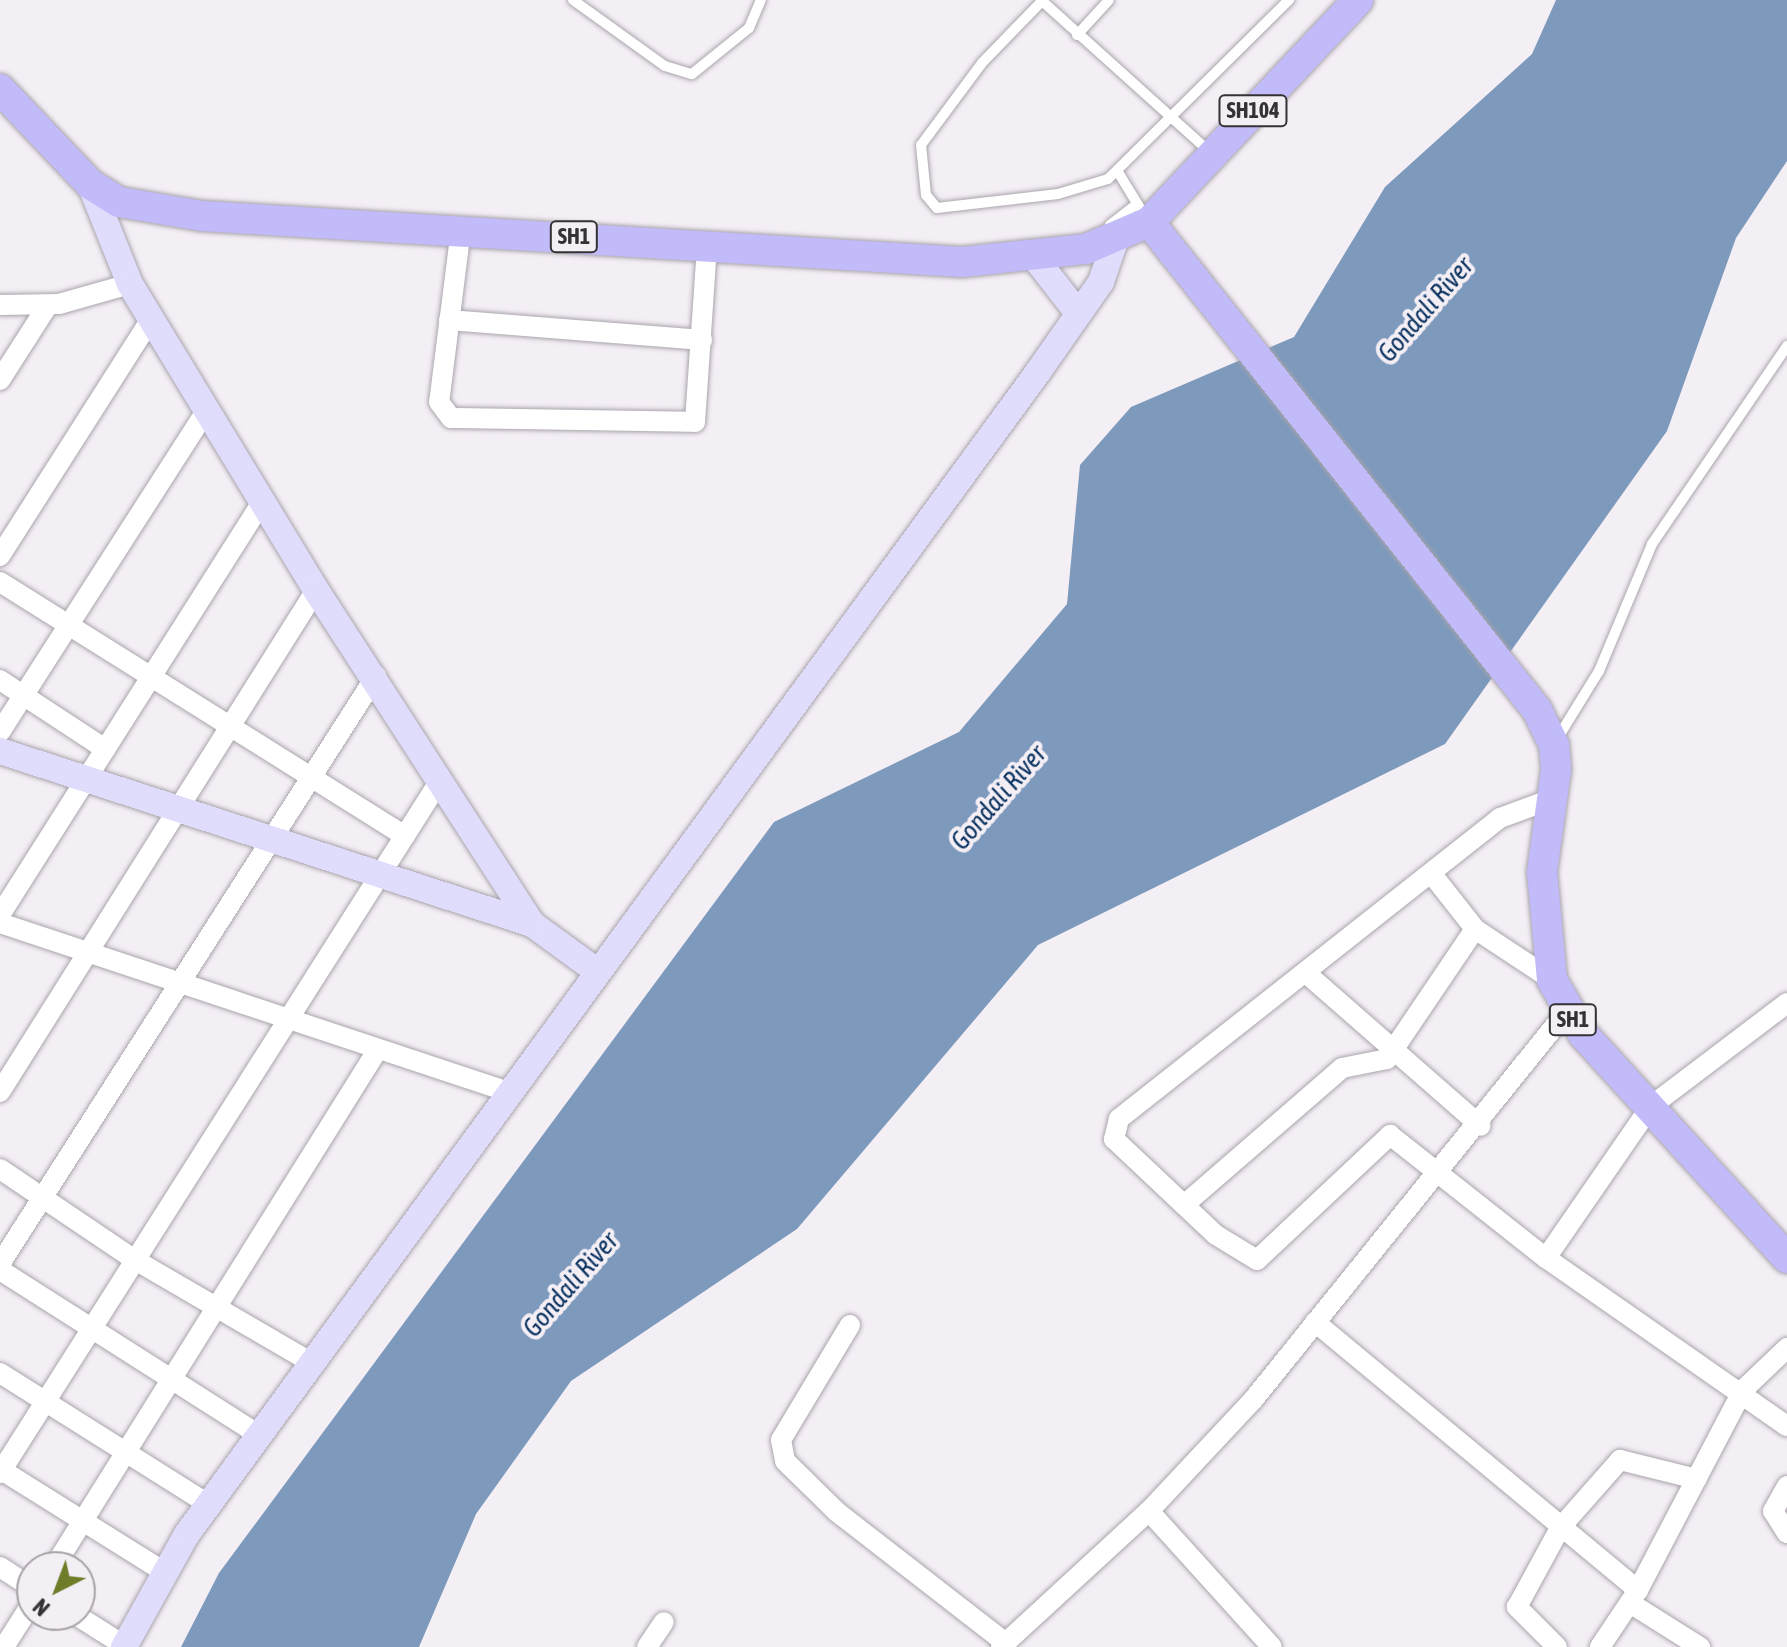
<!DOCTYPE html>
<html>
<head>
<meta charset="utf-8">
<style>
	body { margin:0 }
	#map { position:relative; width:1787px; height:1647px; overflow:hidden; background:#f4eef5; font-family:"Asap Condensed",sans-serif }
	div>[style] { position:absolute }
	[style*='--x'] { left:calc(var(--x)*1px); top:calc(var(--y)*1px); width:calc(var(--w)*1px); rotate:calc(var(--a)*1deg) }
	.water>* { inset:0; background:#7d99bc }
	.roads { filter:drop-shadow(0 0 2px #aaa5ac) drop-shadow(0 0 2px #aaa5ac) }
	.lane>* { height:10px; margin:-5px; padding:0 5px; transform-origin:5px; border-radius:5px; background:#fff }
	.street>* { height:20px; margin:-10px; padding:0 10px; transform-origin:10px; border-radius:10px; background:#fff }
	.secondary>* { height:26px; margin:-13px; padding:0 13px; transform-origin:13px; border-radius:13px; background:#e0ddfc }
	.primary>* { height:30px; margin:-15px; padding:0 15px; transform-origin:15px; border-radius:15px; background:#c1bbf9 }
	span { translate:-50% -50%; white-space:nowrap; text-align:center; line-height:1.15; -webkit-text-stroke:8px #f4eef5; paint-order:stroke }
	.shield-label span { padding:2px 6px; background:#f4eef5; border:2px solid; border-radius:6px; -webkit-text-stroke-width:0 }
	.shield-label { font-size:22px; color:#343235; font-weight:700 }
	.water-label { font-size:26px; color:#0b3361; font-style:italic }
	.north { position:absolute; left:16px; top:1551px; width:80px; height:80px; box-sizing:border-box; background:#f4eef5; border:2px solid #a7a3a8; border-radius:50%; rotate:222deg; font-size:22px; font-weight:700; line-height:32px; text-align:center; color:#343235 }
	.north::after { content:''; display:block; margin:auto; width:28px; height:36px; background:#6f7c29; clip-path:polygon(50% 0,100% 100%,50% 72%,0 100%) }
</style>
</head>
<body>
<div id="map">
	<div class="water">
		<i style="clip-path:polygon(1556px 0,1787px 0,1787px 161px,1736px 238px,1667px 431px,1445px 744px,1038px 945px,797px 1229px,571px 1381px,476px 1514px,419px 1647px,181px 1647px,219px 1573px,774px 822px,959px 732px,1067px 604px,1080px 465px,1131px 407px,1294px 337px,1385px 187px,1532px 54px)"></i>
	</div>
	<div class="roads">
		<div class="lane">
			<i style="--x:573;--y:0;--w:113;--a:35.7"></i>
			<i style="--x:665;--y:66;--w:28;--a:17"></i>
			<i style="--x:692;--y:74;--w:73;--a:-38.9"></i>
			<i style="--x:749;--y:28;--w:30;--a:-67"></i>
			<i style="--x:1041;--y:0;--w:227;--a:42"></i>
			<i style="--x:1042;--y:1;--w:86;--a:134.1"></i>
			<i style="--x:982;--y:63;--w:102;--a:126.6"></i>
			<i style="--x:921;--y:145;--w:50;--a:84.3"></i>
			<i style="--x:926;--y:195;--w:17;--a:50"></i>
			<i style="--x:937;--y:208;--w:122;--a:-6.6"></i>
			<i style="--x:1058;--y:194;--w:52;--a:-16.7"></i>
			<i style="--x:1108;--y:179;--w:255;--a:-44.7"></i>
			<i style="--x:1077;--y:35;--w:47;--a:-47.6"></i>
			<i style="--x:1118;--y:172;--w:42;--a:58.6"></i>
			<i style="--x:1110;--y:225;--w:34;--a:-38"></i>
			<i style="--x:1557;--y:739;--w:80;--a:-58.3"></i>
			<i style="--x:1599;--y:671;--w:138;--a:-67.3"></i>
			<i style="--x:1652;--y:544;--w:240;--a:-55.7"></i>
		</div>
		<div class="street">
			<i style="--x:461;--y:229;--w:174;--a:97.2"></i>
			<i style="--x:439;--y:402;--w:20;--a:53"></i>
			<i style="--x:451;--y:418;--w:244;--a:0.9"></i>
			<i style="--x:695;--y:422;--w:177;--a:-86.1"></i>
			<i style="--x:0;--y:305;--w:59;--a:-1"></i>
			<i style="--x:59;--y:304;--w:74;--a:-15.7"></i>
			<i style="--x:449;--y:320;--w:254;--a:4.5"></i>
			<i style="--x:0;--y:380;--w:89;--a:-57.4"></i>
			<i style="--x:0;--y:556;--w:281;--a:-57.5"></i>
			<i style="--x:0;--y:582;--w:478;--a:32.1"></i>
			<i style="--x:0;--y:680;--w:126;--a:33.3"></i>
			<i style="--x:0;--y:732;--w:381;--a:-57.3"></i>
			<i style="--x:1554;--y:798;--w:58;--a:159.7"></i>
			<i style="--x:1500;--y:818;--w:486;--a:141.7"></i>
			<i style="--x:1119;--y:1119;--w:21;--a:104"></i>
			<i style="--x:1114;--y:1139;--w:140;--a:43.3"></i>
			<i style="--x:1216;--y:1235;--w:48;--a:31.4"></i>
			<i style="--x:1257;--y:1260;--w:183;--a:-43.2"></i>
			<i style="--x:1390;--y:1135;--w:199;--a:38.3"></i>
			<i style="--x:1546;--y:1258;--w:294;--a:34.9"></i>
			<i style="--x:1431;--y:873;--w:71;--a:51.8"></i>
			<i style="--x:1475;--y:929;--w:92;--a:33.5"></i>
			<i style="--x:0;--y:915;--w:488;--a:-57.6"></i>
			<i style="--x:0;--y:923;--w:536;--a:18.37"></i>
			<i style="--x:1306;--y:973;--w:232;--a:41.2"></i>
			<i style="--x:0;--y:1092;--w:593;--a:-57.81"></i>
			<i style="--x:0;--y:1169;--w:163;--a:34"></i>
			<i style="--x:135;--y:1260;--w:205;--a:30.2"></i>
			<i style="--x:1184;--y:1205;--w:209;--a:-40.9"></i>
			<i style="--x:1342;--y:1068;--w:46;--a:-11.3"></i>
			<i style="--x:1387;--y:1059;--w:157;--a:-55.9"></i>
			<i style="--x:1546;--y:1258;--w:183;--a:-55.4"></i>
			<i style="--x:1650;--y:1107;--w:172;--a:-37.2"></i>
			<i style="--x:0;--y:1264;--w:698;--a:-57.4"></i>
			<i style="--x:0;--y:1270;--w:307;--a:32.5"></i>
			<i style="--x:1315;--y:1322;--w:420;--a:39.7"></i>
			<i style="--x:1638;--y:1590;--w:69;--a:123.7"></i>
			<i style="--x:850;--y:1325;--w:134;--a:121"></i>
			<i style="--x:781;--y:1440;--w:21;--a:79"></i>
			<i style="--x:785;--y:1461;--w:73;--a:44.4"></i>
			<i style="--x:837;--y:1512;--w:214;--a:37.8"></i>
			<i style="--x:0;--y:1373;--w:246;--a:32.2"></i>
			<i style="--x:0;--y:1469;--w:194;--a:32.1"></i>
			<i style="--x:0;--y:1473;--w:822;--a:-57.57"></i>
			<i style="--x:1787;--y:1486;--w:29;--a:119"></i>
			<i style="--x:1773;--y:1511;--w:26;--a:58"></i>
			<i style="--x:1149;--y:1511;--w:183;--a:47.9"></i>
			<i style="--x:0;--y:1567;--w:38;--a:33"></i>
			<i style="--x:54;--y:1567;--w:611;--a:-57.97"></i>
			<i style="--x:1638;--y:1590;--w:226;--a:-62.3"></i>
			<i style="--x:1743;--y:1390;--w:61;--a:-43.7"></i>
			<i style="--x:1630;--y:1603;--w:83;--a:32.2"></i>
			<i style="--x:76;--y:1615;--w:58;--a:32.3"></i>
			<i style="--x:4;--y:1647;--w:52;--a:-57.5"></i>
			<i style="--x:647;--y:1647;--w:30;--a:-56"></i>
			<i style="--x:1001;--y:1647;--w:201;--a:-42.6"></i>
			<i style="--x:1149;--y:1511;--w:152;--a:-46.9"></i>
			<i style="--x:1253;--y:1400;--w:500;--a:-51.1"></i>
			<i style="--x:1557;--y:1647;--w:57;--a:-135"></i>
			<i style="--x:1517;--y:1607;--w:90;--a:-61.4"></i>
			<i style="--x:1560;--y:1528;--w:91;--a:-48.6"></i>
			<i style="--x:1620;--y:1460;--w:79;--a:13.9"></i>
		</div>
		<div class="secondary">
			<i style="--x:90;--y:184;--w:108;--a:68.2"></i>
			<i style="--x:130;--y:284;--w:358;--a:58.7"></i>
			<i style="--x:316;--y:590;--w:398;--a:57.1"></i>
			<i style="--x:532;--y:924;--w:78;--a:36.1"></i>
			<i style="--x:1035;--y:258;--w:70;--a:52"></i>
			<i style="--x:0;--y:751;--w:559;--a:18.01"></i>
			<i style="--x:124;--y:1647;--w:129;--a:-60.9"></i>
			<i style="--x:187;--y:1534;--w:1440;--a:-53.78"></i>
			<i style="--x:1038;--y:372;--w:110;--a:-55"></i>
			<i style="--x:1101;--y:282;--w:43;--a:-71.1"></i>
		</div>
		<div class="primary">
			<i style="--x:0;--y:89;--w:131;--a:46.5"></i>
			<i style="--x:90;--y:184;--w:34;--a:32"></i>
			<i style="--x:119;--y:202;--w:84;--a:9.6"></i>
			<i style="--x:202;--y:216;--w:761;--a:3.46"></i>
			<i style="--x:962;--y:262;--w:125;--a:-6"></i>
			<i style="--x:1086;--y:249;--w:69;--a:-23.2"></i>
			<i style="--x:1149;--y:222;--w:623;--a:51.51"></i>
			<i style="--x:1537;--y:710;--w:39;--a:64"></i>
			<i style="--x:1554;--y:745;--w:25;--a:85"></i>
			<i style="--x:1556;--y:770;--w:103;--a:97.8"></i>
			<i style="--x:1542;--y:872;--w:108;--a:84.7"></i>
			<i style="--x:1552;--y:980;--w:62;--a:60.1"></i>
			<i style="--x:1583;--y:1034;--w:303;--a:47.7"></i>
			<i style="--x:1149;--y:222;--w:305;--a:-46.7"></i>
		</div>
	</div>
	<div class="shield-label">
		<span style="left:1253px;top:111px">SH104</span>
		<span style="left:574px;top:237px">SH1</span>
		<span style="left:1573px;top:1020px">SH1</span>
	</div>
	<div class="water-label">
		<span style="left:1426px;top:310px;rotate:-49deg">Gondali River</span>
		<span style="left:999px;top:798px;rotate:-49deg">Gondali River</span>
		<span style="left:571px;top:1285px;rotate:-49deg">Gondali River</span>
	</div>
	<div class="north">N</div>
</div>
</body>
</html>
